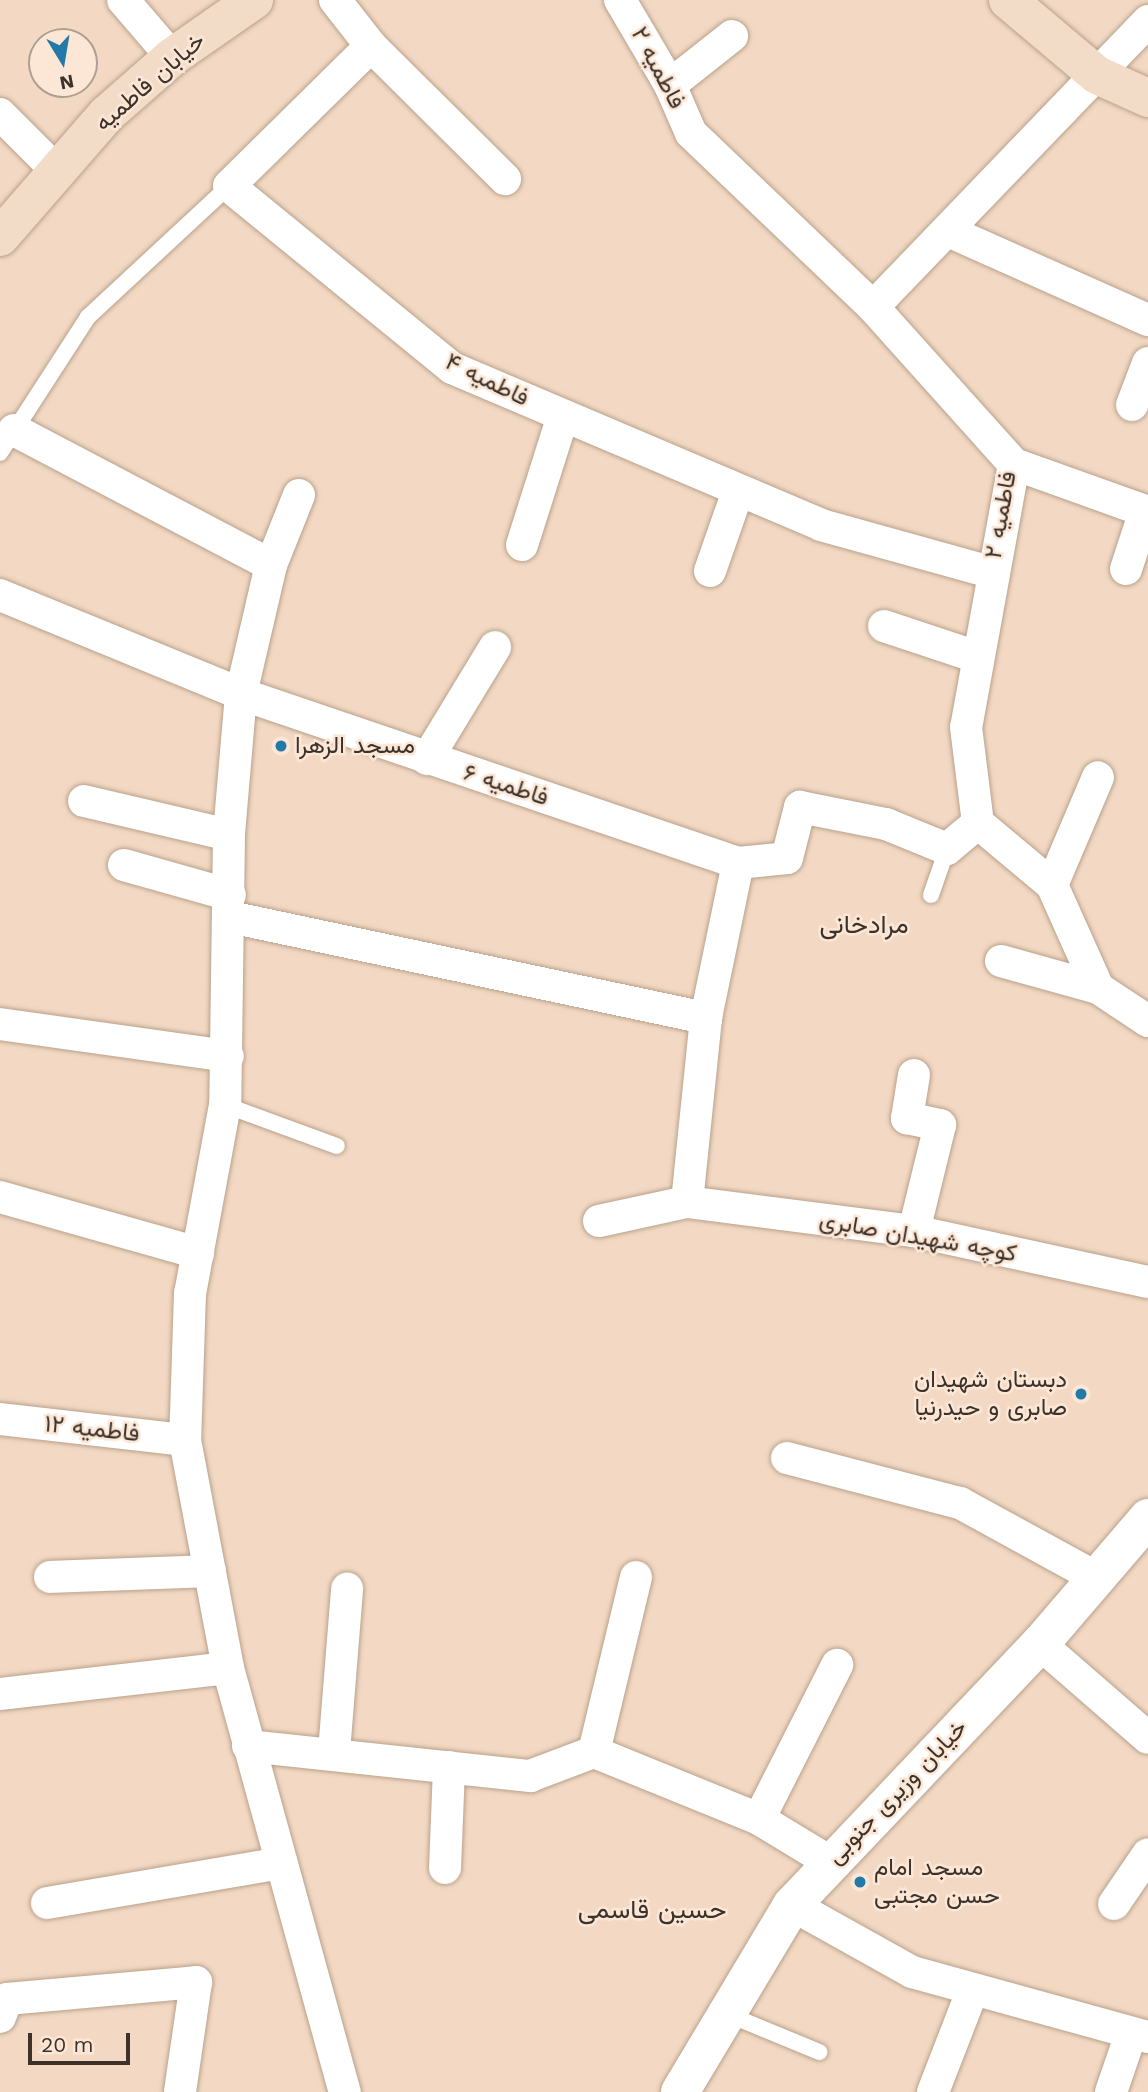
<!DOCTYPE html>
<html>
<head>
<meta charset="utf-8">
<style>
	body { margin:0 }
	#map { position:relative; width:1148px; height:2092px; overflow:hidden; background:#f3d9c3; font-family:"Work Sans",Vazirmatn,sans-serif }
	div>[style] { position:absolute }
	[style*='--x'] { left:calc(var(--x)*1px); top:calc(var(--y)*1px); width:calc(var(--w)*1px); rotate:calc(var(--a)*1deg) }
	.roads { filter:drop-shadow(0 0 2px #b9a18c) drop-shadow(0 0 2px #b9a18c) }
	.service>* { height:16px; margin:-8px; padding:0 8px; transform-origin:8px; border-radius:8px; background:#fff }
	.minor>* { height:32px; margin:-16px; padding:0 16px; transform-origin:16px; border-radius:16px; background:#fff }
	.tertiary>* { height:38px; margin:-19px; padding:0 19px; transform-origin:19px; border-radius:19px; background:#fff }
	.secondary>* { height:38px; margin:-19px; padding:0 19px; transform-origin:19px; border-radius:19px; background:#f2dcc7 }
	.dots>* { width:19px; height:19px; translate:-50% -50%; box-sizing:border-box; border:4px solid #fce7d6; border-radius:50% }
	span { translate:-50% -50%; white-space:nowrap; text-align:center; line-height:1.15; -webkit-text-stroke:5px #fce7d6; paint-order:stroke }
	.street-label { font-size:24px; color:#3c322a }
	.poi-label { font-size:24px; color:#3c322a }
	.left { translate:0 -50%; text-align:left }
	.right { translate:-100% -50%; text-align:right }
	.neighbourhood-label { font-size:26px; color:#3c322a }
	.north { position:absolute; left:28px; top:28px; width:70px; height:70px; box-sizing:border-box; background:#fce7d6; border:2px solid #af9f91; border-radius:50%; rotate:169deg; font-size:19px; font-weight:700; line-height:28px; text-align:center; color:#3c322a }
	.north::after { content:''; display:block; margin:auto; width:24px; height:32px; background:#2379a8; clip-path:polygon(50% 0,100% 100%,50% 72%,0 100%) }
	.scale { position:absolute; left:28px; top:2033px; width:102px; height:32px; box-sizing:border-box; border:4px solid #3c322a; border-top:0; padding-left:9px; font-size:21px; line-height:24px; white-space:nowrap; color:#3c322a; -webkit-text-stroke:5px #fce7d6; paint-order:stroke }
</style>
</head>
<body>
<div id="map">
	<div class="roads">
		<div class="service">
			<i style="--x:0;--y:453;--w:162;--a:-57.1"></i>
			<i style="--x:88;--y:317;--w:192;--a:-42.9"></i>
			<i style="--x:931;--y:895;--w:49;--a:-70.8"></i>
			<i style="--x:225;--y:1105;--w:119;--a:20.1"></i>
			<i style="--x:727;--y:2014;--w:100;--a:22.4"></i>
		</div>
		<div class="minor">
			<i style="--x:123;--y:0;--w:75;--a:49.3"></i>
			<i style="--x:335;--y:0;--w:58;--a:52"></i>
			<i style="--x:371;--y:46;--w:199;--a:135.4"></i>
			<i style="--x:229;--y:186;--w:288;--a:39.2"></i>
			<i style="--x:452;--y:368;--w:401;--a:23"></i>
			<i style="--x:821;--y:525;--w:176;--a:15.5"></i>
			<i style="--x:620;--y:0;--w:99;--a:59.5"></i>
			<i style="--x:670;--y:85;--w:52;--a:66.4"></i>
			<i style="--x:691;--y:133;--w:252;--a:43.7"></i>
			<i style="--x:873;--y:307;--w:211;--a:48.1"></i>
			<i style="--x:1014;--y:464;--w:267;--a:100.3"></i>
			<i style="--x:966;--y:727;--w:97;--a:82.9"></i>
			<i style="--x:978;--y:823;--w:97;--a:40"></i>
			<i style="--x:1052;--y:885;--w:113;--a:65.9"></i>
			<i style="--x:1098;--y:988;--w:60;--a:33.4"></i>
			<i style="--x:371;--y:46;--w:189;--a:44.8"></i>
			<i style="--x:670;--y:85;--w:79;--a:-38.3"></i>
			<i style="--x:0;--y:114;--w:81;--a:45"></i>
			<i style="--x:948;--y:231;--w:219;--a:24"></i>
			<i style="--x:873;--y:307;--w:397;--a:-46.1"></i>
			<i style="--x:1132;--y:405;--w:45;--a:-69.1"></i>
			<i style="--x:14;--y:430;--w:290;--a:27.7"></i>
			<i style="--x:1014;--y:464;--w:139;--a:19.7"></i>
			<i style="--x:1145;--y:511;--w:61;--a:108.1"></i>
			<i style="--x:299;--y:495;--w:75;--a:111.8"></i>
			<i style="--x:271;--y:565;--w:132;--a:103.1"></i>
			<i style="--x:241;--y:694;--w:142;--a:94.9"></i>
			<i style="--x:229;--y:835;--w:270;--a:90.8"></i>
			<i style="--x:225;--y:1105;--w:191;--a:100.5"></i>
			<i style="--x:190;--y:1293;--w:147;--a:91.9"></i>
			<i style="--x:185;--y:1440;--w:232;--a:79.3"></i>
			<i style="--x:228;--y:1668;--w:440;--a:74.6"></i>
			<i style="--x:522;--y:545;--w:135;--a:-72.4"></i>
			<i style="--x:710;--y:571;--w:85;--a:-70.7"></i>
			<i style="--x:0;--y:595;--w:261;--a:22.3"></i>
			<i style="--x:241;--y:694;--w:525;--a:18.78"></i>
			<i style="--x:738;--y:863;--w:49;--a:-5.8"></i>
			<i style="--x:787;--y:858;--w:53;--a:-75.7"></i>
			<i style="--x:800;--y:807;--w:88;--a:11.2"></i>
			<i style="--x:886;--y:824;--w:66;--a:22.3"></i>
			<i style="--x:947;--y:849;--w:40;--a:-40"></i>
			<i style="--x:884;--y:626;--w:98;--a:18.4"></i>
			<i style="--x:427;--y:759;--w:131;--a:-58.7"></i>
			<i style="--x:84;--y:801;--w:149;--a:13.2"></i>
			<i style="--x:738;--y:863;--w:158;--a:101.7"></i>
			<i style="--x:706;--y:1018;--w:185;--a:95.9"></i>
			<i style="--x:687;--y:1202;--w:229;--a:7.3"></i>
			<i style="--x:914;--y:1231;--w:239;--a:12.3"></i>
			<i style="--x:124;--y:865;--w:110;--a:15.8"></i>
			<i style="--x:1052;--y:885;--w:117;--a:-66.9"></i>
			<i style="--x:230;--y:917;--w:487;--a:12"></i>
			<i style="--x:1001;--y:961;--w:101;--a:15.6"></i>
			<i style="--x:0;--y:1024;--w:230;--a:8"></i>
			<i style="--x:914;--y:1075;--w:44;--a:99.2"></i>
			<i style="--x:907;--y:1118;--w:34;--a:12"></i>
			<i style="--x:940;--y:1125;--w:109;--a:103.8"></i>
			<i style="--x:0;--y:1197;--w:206;--a:15.8"></i>
			<i style="--x:599;--y:1221;--w:90;--a:-12.2"></i>
			<i style="--x:0;--y:1419;--w:186;--a:6.5"></i>
			<i style="--x:787;--y:1458;--w:179;--a:14.6"></i>
			<i style="--x:960;--y:1503;--w:156;--a:28.7"></i>
			<i style="--x:50;--y:1577;--w:160;--a:-2.1"></i>
			<i style="--x:1040;--y:1644;--w:143;--a:41"></i>
			<i style="--x:0;--y:1694;--w:229;--a:-6.5"></i>
			<i style="--x:248;--y:1746;--w:284;--a:6.1"></i>
			<i style="--x:530;--y:1776;--w:68;--a:-20.6"></i>
			<i style="--x:594;--y:1752;--w:178;--a:22.1"></i>
			<i style="--x:759;--y:1819;--w:83;--a:31.2"></i>
			<i style="--x:334;--y:1752;--w:164;--a:-85.4"></i>
			<i style="--x:594;--y:1752;--w:180;--a:-76.5"></i>
			<i style="--x:759;--y:1819;--w:173;--a:-63.1"></i>
			<i style="--x:445;--y:1868;--w:101;--a:-87.7"></i>
			<i style="--x:47;--y:1903;--w:238;--a:-9.7"></i>
			<i style="--x:1114;--y:1904;--w:60;--a:-55.8"></i>
			<i style="--x:792;--y:1905;--w:137;--a:29.2"></i>
			<i style="--x:912;--y:1972;--w:245;--a:15.4"></i>
			<i style="--x:0;--y:2017;--w:19;--a:-69"></i>
			<i style="--x:7;--y:1999;--w:190;--a:-5.1"></i>
			<i style="--x:196;--y:1982;--w:111;--a:98.3"></i>
			<i style="--x:933;--y:2092;--w:110;--a:-68.8"></i>
			<i style="--x:1111;--y:2092;--w:61;--a:-71"></i>
		</div>
		<div class="tertiary">
			<i style="--x:680;--y:2092;--w:218;--a:-59.1"></i>
			<i style="--x:792;--y:1905;--w:360;--a:-46.5"></i>
			<i style="--x:1040;--y:1644;--w:166;--a:-49.4"></i>
		</div>
		<div class="secondary">
			<i style="--x:1008;--y:0;--w:116;--a:40.1"></i>
			<i style="--x:1097;--y:75;--w:56;--a:24.3"></i>
			<i style="--x:0;--y:237;--w:162;--a:-49"></i>
			<i style="--x:106;--y:115;--w:88;--a:-41.3"></i>
			<i style="--x:172;--y:57;--w:100;--a:-34.8"></i>
		</div>
	</div>
	<div class="dots">
		<i style="left:281px;top:746px;background:#2379a8"></i>
		<i style="left:1081px;top:1394px;background:#2379a8"></i>
		<i style="left:860px;top:1882px;background:#2379a8"></i>
	</div>
	<div class="street-label">
		<span style="left:658px;top:68px;rotate:62deg">فاطمیه ۲</span>
		<span style="left:150px;top:82px;rotate:-41deg">خیابان فاطمیه</span>
		<span style="left:487px;top:380px;rotate:26deg">فاطمیه ۴</span>
		<span style="left:1001px;top:515px;rotate:-80deg">فاطمیه ۲</span>
		<span style="left:506px;top:785px;rotate:18deg">فاطمیه ۶</span>
		<span style="left:918px;top:1237px;rotate:10deg">کوچه شهیدان صابری</span>
		<span style="left:92px;top:1429px;rotate:6deg">فاطمیه ۱۲</span>
		<span style="left:897px;top:1792px;rotate:-46deg">خیابان وزیری جنوبی</span>
	</div>
	<div class="poi-label">
		<span class="left" style="left:295px;top:746px">مسجد الزهرا</span>
		<span class="right" style="left:1067px;top:1394px">دبستان شهیدان<br>صابری و حیدرنیا</span>
		<span class="left" style="left:874px;top:1882px">مسجد امام<br>حسن مجتبی</span>
	</div>
	<div class="neighbourhood-label">
		<span style="left:864px;top:925px">مرادخانی</span>
		<span style="left:652px;top:1910px">حسین قاسمی</span>
	</div>
	<div class="north">N</div>
	<div class="scale">20 m</div>
</div>
</body>
</html>
